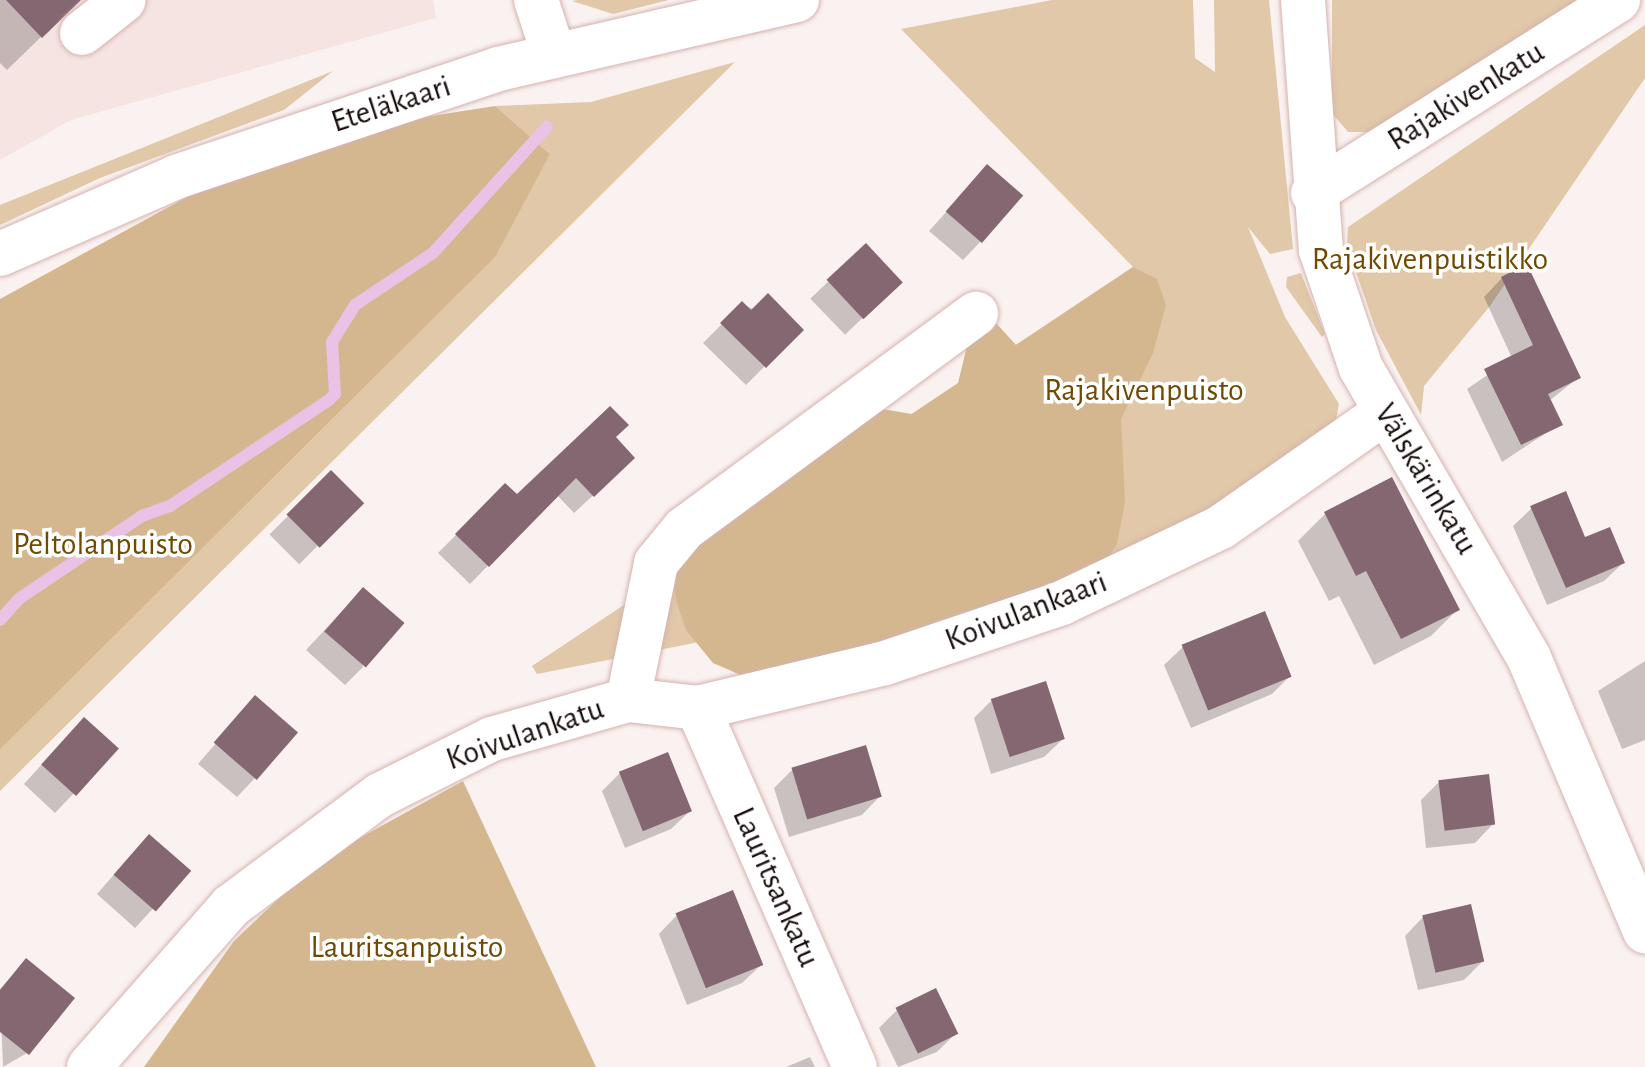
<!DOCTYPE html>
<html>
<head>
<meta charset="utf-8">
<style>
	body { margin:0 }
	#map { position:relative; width:1645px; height:1067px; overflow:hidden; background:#faf2f1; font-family:"Alegreya Sans",sans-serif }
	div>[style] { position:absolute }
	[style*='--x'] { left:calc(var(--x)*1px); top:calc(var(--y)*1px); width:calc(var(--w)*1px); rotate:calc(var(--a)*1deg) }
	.built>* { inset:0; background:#f6e4e3 }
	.green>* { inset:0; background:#e0c8a8 }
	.forest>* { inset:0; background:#d4b78f }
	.shadow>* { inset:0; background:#0003; transform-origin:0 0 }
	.stream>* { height:12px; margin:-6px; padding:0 6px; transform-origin:6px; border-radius:6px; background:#e9c2e5 }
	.building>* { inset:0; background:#856771; transform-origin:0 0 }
	.roads { filter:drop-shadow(0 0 2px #d5b2af) drop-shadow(0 0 2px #d5b2af) }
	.minor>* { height:44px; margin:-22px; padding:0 22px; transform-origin:22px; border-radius:22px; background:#fff }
	.major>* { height:44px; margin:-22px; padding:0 22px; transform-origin:22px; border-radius:22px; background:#fff }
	span { translate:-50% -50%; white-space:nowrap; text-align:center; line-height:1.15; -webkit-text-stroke:7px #fff; paint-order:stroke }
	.street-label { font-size:32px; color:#180c0c }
	.park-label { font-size:32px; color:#6f4a00 }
</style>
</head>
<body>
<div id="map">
	<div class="built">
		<i style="clip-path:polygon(0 0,433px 0,436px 18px,71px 120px,0 160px)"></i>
	</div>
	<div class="green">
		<i style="clip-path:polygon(669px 0,613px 14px,572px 1px,578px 0)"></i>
		<i style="clip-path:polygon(1052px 0,1193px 0,1195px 58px,1215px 72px,1214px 0,1269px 0,1293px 249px,1270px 254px,1248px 227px,1285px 317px,1339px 404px,1336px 420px,1250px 487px,1105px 562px,537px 674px,532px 666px,1133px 267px,901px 29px)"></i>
		<i style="clip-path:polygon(1332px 0,1588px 0,1419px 110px,1368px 132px,1348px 132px,1332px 113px)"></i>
		<i style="clip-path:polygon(1645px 25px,1645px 78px,1490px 306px,1424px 386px,1421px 415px,1376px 330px,1347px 246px,1348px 227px)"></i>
		<i style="clip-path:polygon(735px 62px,606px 190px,0 791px,0 481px,550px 154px,495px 106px,591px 102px)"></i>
		<i style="clip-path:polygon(333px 71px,284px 110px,100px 178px,0 225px,0 205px)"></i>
		<i style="clip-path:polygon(1301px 273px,1325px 334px,1322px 337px,1286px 287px,1287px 277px)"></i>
	</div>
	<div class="forest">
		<i style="clip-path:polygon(495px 106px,550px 154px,495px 257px,0 749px,0 299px,187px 197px,412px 119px)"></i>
		<i style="clip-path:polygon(1133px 267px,1157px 279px,1166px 305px,1153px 353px,1121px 419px,1125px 502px,1117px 544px,1105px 562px,940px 628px,743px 676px,713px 663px,686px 630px,676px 600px,673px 572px,692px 548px,882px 409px,912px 414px,958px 383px,967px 346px,996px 323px,1016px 345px)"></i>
		<i style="clip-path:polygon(463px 781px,596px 1067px,144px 1067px,234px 941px,318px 861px)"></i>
	</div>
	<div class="shadow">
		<i style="clip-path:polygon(0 0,79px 0,7px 70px,0 63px)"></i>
		<i style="clip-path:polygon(987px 167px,981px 241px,963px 260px,929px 231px)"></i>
		<i style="left:865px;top:246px;width:50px;height:76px;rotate:46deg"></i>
		<i style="clip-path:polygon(1502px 278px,1579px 377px,1549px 401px,1560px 424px,1502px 462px,1467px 389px,1512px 358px,1484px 297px)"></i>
		<i style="clip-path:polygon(742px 304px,801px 330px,746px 385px,703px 343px)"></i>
		<i style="clip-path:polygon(614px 437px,614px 476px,574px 513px,557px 495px,470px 584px,438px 553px,505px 486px,517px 497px)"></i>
		<i style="left:331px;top:473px;width:42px;height:87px;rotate:45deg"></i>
		<i style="clip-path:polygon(1391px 480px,1458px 609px,1431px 636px,1374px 665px,1339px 596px,1329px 601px,1298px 541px,1325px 514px)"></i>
		<i style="clip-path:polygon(1532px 508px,1584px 540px,1623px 563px,1604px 581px,1547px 605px,1513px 526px)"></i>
		<i style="clip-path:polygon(345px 608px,363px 667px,345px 685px,306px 650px)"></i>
		<i style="clip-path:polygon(1264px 613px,1290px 676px,1272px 694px,1191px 728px,1164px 665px,1183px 647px)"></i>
		<i style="clip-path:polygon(1645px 661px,1645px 740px,1622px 749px,1598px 691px)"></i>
		<i style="clip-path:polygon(255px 698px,255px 778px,237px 797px,198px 764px)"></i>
		<i style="clip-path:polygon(992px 700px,1063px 739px,1044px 757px,991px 774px,974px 718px)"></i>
		<i style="clip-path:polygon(66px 738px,116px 749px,55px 813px,24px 784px)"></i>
		<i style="clip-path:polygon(792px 770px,880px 796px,862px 815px,789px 837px,774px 788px)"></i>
		<i style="clip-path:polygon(620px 773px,690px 811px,671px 829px,625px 848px,602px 791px)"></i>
		<i style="clip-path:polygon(1439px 782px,1493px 824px,1475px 843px,1426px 848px,1421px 800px)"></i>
		<i style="clip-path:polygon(131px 855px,188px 871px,135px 928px,97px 894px)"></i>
		<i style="clip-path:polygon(677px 915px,761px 965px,742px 983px,687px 1005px,659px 934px)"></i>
		<i style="clip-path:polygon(1423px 917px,1482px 962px,1464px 980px,1418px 990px,1405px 936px)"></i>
		<i style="clip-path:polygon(26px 961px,27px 1053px,3px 1067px,0 989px)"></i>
		<i style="clip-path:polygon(897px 1010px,956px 1033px,937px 1052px,898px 1067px,879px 1028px)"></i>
		<i style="clip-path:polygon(810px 1057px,815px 1067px,786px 1067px)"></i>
	</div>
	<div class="stream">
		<i style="--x:0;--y:620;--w:30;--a:-48"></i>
		<i style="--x:20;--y:598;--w:147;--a:-33.9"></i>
		<i style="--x:142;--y:516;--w:30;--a:-20"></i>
		<i style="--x:170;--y:506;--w:191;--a:-33.7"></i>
		<i style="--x:329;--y:400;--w:8;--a:-45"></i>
		<i style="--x:335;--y:394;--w:52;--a:-93.3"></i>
		<i style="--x:332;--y:342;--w:44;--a:-58.1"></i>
		<i style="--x:355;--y:305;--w:94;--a:-33.7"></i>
		<i style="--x:433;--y:253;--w:170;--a:-47.9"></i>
	</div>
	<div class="building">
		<i style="clip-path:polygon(6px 0,81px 0,42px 38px)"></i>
		<i style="left:987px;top:164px;width:48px;height:63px;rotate:41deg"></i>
		<i style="left:866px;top:243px;width:54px;height:54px;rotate:47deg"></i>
		<i style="clip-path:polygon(1527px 264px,1581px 378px,1548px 394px,1563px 425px,1521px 445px,1484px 369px,1533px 345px,1501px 277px)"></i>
		<i style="clip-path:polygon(768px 293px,804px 330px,766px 368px,720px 323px,742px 301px,751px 310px)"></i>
		<i style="clip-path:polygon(610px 406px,629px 425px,616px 437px,635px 458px,594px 497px,576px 478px,489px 567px,455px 534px,505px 483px,517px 494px)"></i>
		<i style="left:331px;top:470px;width:47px;height:63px;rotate:45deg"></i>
		<i style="clip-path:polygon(1392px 477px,1460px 610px,1401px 639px,1366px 571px,1356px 576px,1324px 512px)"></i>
		<i style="clip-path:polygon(1566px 491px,1585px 537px,1610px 527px,1625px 563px,1566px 588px,1530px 506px)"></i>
		<i style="left:363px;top:587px;width:55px;height:59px;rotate:41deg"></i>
		<i style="left:1265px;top:611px;width:71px;height:90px;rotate:68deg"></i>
		<i style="left:1046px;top:681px;width:61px;height:58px;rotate:72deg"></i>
		<i style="left:255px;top:695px;width:57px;height:63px;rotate:41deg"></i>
		<i style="left:84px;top:717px;width:47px;height:64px;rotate:42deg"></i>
		<i style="left:866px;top:745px;width:54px;height:78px;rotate:73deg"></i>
		<i style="left:668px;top:752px;width:64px;height:53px;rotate:68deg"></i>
		<i style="left:1489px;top:774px;width:51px;height:51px;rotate:83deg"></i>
		<i style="left:149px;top:834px;width:56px;height:54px;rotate:41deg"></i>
		<i style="left:733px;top:890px;width:81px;height:62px;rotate:68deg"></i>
		<i style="left:1471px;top:904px;width:59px;height:50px;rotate:77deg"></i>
		<i style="clip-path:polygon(26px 958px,75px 998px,29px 1055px,0 1032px,0 990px)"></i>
		<i style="left:936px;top:988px;width:51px;height:45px;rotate:64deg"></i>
	</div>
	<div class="roads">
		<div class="minor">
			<i style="--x:536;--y:0;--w:58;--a:71.9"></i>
			<i style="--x:1303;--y:0;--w:251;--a:85.9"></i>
			<i style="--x:1321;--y:250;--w:125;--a:71.3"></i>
			<i style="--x:1361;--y:368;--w:335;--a:59.9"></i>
			<i style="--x:1529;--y:658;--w:297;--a:67"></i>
			<i style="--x:82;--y:33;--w:53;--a:-38.2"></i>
			<i style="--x:1313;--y:193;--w:361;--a:-32.3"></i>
			<i style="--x:628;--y:700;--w:70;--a:6.5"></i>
			<i style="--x:698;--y:708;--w:192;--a:-13.5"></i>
			<i style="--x:885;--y:663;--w:187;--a:-18.7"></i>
			<i style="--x:1062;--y:603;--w:176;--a:-25.5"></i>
			<i style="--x:1221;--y:527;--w:200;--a:-35"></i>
			<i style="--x:698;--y:708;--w:392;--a:66.4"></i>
			<i style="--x:89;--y:1067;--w:215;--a:-48.6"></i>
			<i style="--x:231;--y:906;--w:186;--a:-36.7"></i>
			<i style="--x:380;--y:795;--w:125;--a:-26.6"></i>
			<i style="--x:492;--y:739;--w:141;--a:-16"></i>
			<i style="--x:628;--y:700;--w:140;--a:-78.4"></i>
			<i style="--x:656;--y:563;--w:44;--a:-50.5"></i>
			<i style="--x:684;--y:529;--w:363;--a:-36.4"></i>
		</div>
		<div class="major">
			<i style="--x:0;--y:254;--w:192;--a:-23.6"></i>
			<i style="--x:176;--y:177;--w:340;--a:-18.5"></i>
			<i style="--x:498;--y:69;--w:307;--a:-13"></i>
		</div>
	</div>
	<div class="street-label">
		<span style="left:1466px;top:96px;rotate:-32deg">Rajakivenkatu</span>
		<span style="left:391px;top:104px;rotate:-18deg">Eteläkaari</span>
		<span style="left:1426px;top:479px;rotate:59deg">Välskärinkatu</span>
		<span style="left:1026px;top:611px;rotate:-21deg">Koivulankaari</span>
		<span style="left:525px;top:734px;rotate:-19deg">Koivulankatu</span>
		<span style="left:776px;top:887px;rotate:66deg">Lauritsankatu</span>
	</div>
	<div class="park-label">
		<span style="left:1430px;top:259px">Rajakivenpuistikko</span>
		<span style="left:1144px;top:390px">Rajakivenpuisto</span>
		<span style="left:103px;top:544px">Peltolanpuisto</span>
		<span style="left:407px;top:947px">Lauritsanpuisto</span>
	</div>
</div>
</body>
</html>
